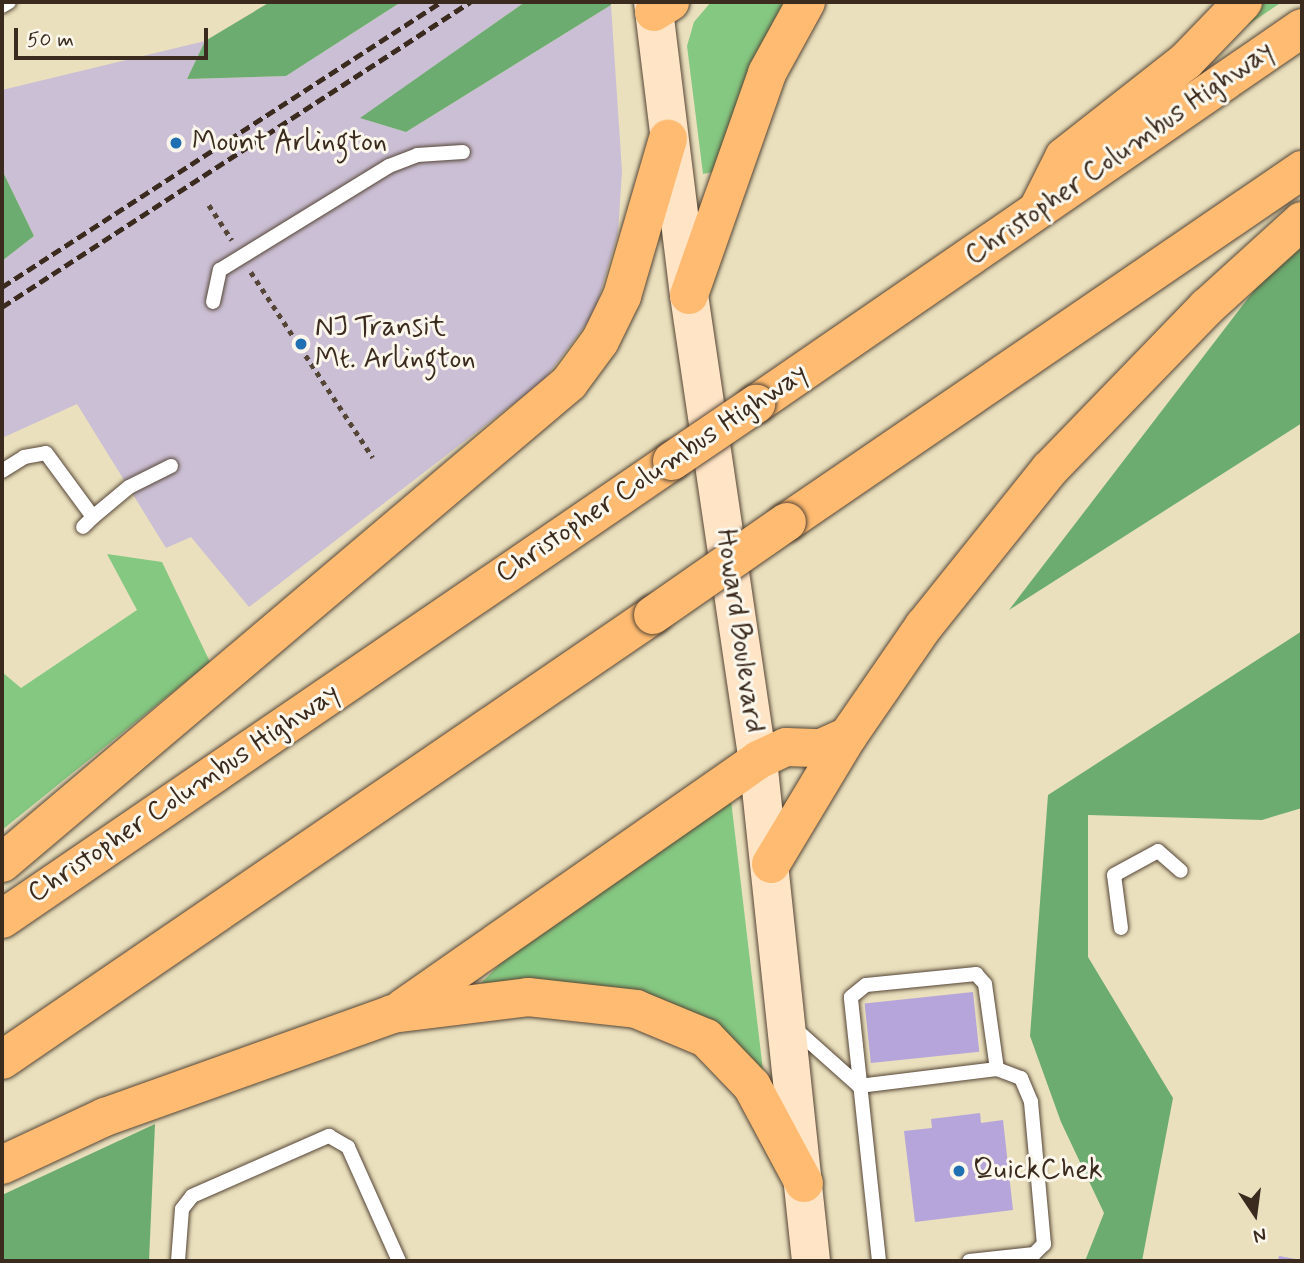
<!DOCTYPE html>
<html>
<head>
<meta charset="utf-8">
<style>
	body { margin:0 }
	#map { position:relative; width:1304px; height:1263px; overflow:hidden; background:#eae0bd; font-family:Mynerve,sans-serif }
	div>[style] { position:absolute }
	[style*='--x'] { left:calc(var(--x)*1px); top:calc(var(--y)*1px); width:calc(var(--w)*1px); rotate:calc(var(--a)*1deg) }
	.industrial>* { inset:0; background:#cbbfd5 }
	.green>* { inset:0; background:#85c882 }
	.forest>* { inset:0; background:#6cac70 }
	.building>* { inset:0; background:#b6a5da; transform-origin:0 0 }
	.path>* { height:4.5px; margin-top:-2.25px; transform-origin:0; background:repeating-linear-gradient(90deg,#554536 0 5px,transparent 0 10px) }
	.roads { filter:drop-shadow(0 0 2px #554536) drop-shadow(0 0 2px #554536) }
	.service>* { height:14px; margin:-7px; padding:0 7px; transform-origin:7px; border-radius:7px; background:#fff }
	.secondary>* { height:38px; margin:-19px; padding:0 19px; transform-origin:19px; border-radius:19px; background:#ffe4c6 }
	.motorway>* { height:38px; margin:-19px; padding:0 19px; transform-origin:19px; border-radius:19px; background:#ffbb71 }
	.rail>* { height:5px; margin-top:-2.5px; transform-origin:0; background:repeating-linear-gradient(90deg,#3b2a1e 0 10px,transparent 0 15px) }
	.bridges { filter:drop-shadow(0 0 2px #554536) drop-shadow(0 0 2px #554536) }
	.motorway-bridge>* { height:38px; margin:-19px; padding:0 19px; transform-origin:19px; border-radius:19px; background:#ffbb71 }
	.dots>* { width:19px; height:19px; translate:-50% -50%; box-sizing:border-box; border:4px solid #fbf7ec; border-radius:50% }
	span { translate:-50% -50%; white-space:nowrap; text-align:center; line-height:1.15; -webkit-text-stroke:6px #fbf7ec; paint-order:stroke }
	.poi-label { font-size:28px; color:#3b2a1e }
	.left { translate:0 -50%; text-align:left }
	.street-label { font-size:28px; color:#3b2a1e }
	.frame { position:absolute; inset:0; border:4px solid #3b2a1e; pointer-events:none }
	.north { position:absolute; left:1220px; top:1179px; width:70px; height:70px; -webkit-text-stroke:5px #fbf7ec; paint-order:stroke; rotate:167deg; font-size:19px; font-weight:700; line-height:28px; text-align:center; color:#3b2a1e }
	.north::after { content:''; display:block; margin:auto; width:24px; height:32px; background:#3b2a1e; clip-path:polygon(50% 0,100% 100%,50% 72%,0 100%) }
	.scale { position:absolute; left:14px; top:28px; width:194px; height:32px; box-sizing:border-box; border:4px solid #3b2a1e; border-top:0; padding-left:9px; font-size:21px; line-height:24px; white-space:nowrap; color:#3b2a1e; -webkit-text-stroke:5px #fbf7ec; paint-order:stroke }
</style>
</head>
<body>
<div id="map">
	<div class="industrial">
		<i style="clip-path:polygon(401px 2px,525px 2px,361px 118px,406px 132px,611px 5px,622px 171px,618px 233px,594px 314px,543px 381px,249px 607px,191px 537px,166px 548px,77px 404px,2px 438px,2px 261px,34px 236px,2px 170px,2px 90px,205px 41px,187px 79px,286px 76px)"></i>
	</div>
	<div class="green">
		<i style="clip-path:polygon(711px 2px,790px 2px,713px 172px,703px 174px,687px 46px,694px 22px)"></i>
		<i style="clip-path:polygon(1256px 2px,1282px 2px,1219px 44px)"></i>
		<i style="clip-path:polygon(107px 554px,162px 562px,210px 662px,2px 830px,2px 672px,21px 688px,137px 610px)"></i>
		<i style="clip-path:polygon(731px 800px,764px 1079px,536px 983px,481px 983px,508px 956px)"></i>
	</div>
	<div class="forest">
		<i style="clip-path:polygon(270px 2px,401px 2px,286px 76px,187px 79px,205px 41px)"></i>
		<i style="clip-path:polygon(525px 2px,611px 2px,611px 5px,406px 132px,360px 118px)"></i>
		<i style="clip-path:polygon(2px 170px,34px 236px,2px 261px)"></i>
		<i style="clip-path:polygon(1302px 238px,1302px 423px,1009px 610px,1285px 250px)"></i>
		<i style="clip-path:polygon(1302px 631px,1302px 808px,1262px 820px,1088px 815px,1088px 957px,1173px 1098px,1142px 1261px,1085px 1261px,1104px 1213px,1061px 1122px,1030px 1036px,1048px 795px)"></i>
		<i style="clip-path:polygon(155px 1124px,149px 1261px,2px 1261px,2px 1195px)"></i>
	</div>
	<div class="building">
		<i style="left:973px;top:992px;width:60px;height:109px;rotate:84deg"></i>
		<i style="clip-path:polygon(980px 1113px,981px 1123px,1003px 1120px,1013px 1210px,915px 1222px,904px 1131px,932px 1128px,931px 1119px)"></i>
		<i style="clip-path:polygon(1279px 1256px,1301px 1260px,1301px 1261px,1278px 1261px)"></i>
	</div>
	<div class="path">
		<i style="--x:209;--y:205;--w:42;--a:56.7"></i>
		<i style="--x:251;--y:272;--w:222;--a:56.7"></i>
	</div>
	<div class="roads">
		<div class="service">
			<i style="--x:2;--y:6;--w:8;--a:-30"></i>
			<i style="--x:213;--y:302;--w:33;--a:-78"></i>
			<i style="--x:220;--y:270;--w:198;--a:-31.6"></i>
			<i style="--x:389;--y:166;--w:30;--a:-21"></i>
			<i style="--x:417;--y:155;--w:46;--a:-3.7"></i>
			<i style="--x:2;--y:471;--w:26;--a:-32"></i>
			<i style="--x:24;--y:457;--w:22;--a:-10"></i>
			<i style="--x:46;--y:453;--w:79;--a:53.7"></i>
			<i style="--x:93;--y:517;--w:14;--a:135"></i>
			<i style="--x:93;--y:517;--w:47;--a:-39.8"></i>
			<i style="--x:129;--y:487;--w:47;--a:-26.6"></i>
			<i style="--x:1121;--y:928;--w:53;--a:-97.5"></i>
			<i style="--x:1114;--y:875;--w:50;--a:-28.6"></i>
			<i style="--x:1158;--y:851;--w:30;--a:41"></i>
			<i style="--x:793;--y:1027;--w:89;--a:41.8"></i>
			<i style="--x:859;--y:1086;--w:139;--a:-7"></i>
			<i style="--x:997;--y:1069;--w:26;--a:21"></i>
			<i style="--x:1021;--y:1078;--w:26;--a:67"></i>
			<i style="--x:1031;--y:1102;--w:143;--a:84.8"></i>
			<i style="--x:1044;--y:1244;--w:14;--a:135"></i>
			<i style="--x:1034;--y:1254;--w:65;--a:173.9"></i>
			<i style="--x:178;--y:1261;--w:52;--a:-85.6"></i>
			<i style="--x:182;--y:1209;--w:16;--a:-52"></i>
			<i style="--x:192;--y:1196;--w:150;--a:-23.7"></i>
			<i style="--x:329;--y:1136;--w:22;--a:30"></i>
			<i style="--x:348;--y:1147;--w:125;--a:65.9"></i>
			<i style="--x:879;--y:1261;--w:265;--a:-96.1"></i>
			<i style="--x:851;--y:997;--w:19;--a:-39"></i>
			<i style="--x:866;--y:985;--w:111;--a:-5.7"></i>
			<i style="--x:976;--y:974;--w:13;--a:48"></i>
			<i style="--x:985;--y:984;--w:86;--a:82"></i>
		</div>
		<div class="secondary">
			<i style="--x:653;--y:2;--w:295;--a:83"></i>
			<i style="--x:689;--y:295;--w:470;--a:81.6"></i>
			<i style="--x:758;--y:760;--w:504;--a:83.96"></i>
		</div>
		<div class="motorway">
			<i style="--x:654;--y:12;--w:19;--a:-32"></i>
			<i style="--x:1038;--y:209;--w:58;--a:-63.4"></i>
			<i style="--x:1064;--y:157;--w:155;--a:-38.2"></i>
			<i style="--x:1186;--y:61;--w:82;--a:-46"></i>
			<i style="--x:689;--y:295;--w:235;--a:-70.6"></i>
			<i style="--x:767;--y:73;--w:81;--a:-61.2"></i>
			<i style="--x:756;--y:404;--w:663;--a:-34.55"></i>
			<i style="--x:787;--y:522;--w:624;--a:-34.35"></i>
			<i style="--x:2;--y:863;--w:743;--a:-40.25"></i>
			<i style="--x:569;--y:383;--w:52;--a:-53.6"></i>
			<i style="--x:600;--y:341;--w:50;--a:-63.9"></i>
			<i style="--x:622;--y:296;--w:164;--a:-73.7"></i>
			<i style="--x:771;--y:864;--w:149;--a:-59"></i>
			<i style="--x:848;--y:736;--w:134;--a:-55.4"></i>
			<i style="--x:924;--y:626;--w:201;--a:-51.3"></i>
			<i style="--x:1050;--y:469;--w:226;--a:-45.9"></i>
			<i style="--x:1207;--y:307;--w:128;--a:-42.2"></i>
			<i style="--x:2;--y:919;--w:812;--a:-34.36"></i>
			<i style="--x:403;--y:1008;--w:433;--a:-34.9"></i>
			<i style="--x:758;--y:760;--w:31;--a:-25"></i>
			<i style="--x:786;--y:747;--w:35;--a:2"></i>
			<i style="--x:821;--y:748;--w:30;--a:-24"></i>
			<i style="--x:2;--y:1060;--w:789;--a:-34.36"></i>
			<i style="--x:2;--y:1165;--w:114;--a:-25"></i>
			<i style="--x:105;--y:1117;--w:305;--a:-19.7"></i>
			<i style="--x:392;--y:1014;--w:137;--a:-7.1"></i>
			<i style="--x:528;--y:997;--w:109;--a:6.3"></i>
			<i style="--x:636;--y:1009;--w:76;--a:22.5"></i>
			<i style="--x:706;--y:1038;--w:66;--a:46.2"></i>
			<i style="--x:752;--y:1086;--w:110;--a:61.8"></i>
		</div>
	</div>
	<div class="rail">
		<i style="--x:2;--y:287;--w:523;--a:-32.99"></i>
		<i style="--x:2;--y:307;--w:559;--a:-33.09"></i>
	</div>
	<div class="bridges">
		<div class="motorway-bridge">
			<i style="--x:672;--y:461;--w:102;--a:-34.2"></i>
			<i style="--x:653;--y:615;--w:163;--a:-34.8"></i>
		</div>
	</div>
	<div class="dots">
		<i style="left:176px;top:143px;background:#1f6fb2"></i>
		<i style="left:301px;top:344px;background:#1f6fb2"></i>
		<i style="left:959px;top:1171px;background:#1f6fb2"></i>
	</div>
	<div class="poi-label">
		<span class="left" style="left:192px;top:143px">Mount Arlington</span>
		<span class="left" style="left:315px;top:344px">NJ Transit<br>Mt. Arlington</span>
		<span class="left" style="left:973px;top:1171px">QuickChek</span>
	</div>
	<div class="street-label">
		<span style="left:1120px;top:154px;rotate:-35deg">Christopher Columbus Highway</span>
		<span style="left:652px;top:474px;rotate:-34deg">Christopher Columbus Highway</span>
		<span style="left:739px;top:631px;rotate:82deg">Howard Boulevard</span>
		<span style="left:184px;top:794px;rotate:-34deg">Christopher Columbus Highway</span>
	</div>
	<div class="frame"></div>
	<div class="north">N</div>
	<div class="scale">50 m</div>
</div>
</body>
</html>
